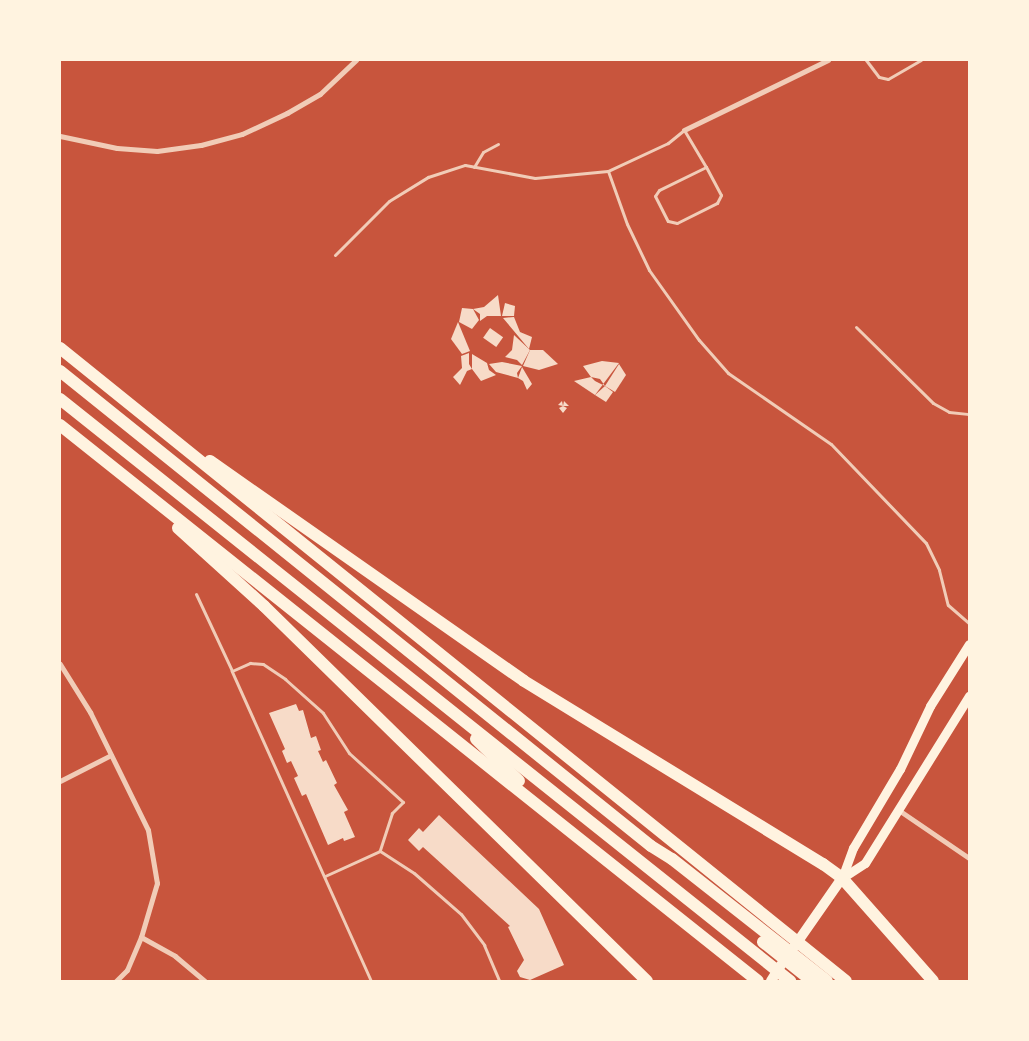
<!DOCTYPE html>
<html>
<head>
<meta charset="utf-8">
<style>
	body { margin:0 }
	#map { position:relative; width:1029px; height:1041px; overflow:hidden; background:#c8553d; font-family:Karla,sans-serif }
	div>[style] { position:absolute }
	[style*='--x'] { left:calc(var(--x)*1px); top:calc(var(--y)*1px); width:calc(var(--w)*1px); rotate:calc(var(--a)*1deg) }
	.building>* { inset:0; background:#f7dbc8; transform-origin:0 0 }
	.service>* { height:3px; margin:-1.5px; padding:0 1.5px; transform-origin:1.5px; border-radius:1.5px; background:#f1ccb7 }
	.minor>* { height:5px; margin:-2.5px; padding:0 2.5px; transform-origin:2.5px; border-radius:2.5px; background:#f1ccb7 }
	.secondary>* { height:9px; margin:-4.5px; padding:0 4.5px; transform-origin:4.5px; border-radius:4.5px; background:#fff3e0 }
	.primary>* { height:10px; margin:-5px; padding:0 5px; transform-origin:5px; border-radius:5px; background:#fff3e0 }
	.motorway>* { height:12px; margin:-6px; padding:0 6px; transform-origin:6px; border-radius:6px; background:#fff3e0 }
	span { translate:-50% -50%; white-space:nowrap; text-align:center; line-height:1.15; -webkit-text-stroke:5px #fff3e0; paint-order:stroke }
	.frame { position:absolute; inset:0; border:61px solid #fff3e0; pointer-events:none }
</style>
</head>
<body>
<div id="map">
	<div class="building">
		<i style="clip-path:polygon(498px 295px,501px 316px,487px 316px,480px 321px,480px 314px,473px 309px,484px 307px)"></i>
		<i style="clip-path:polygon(505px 303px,515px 306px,514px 316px,502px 316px)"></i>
		<i style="clip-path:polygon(462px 308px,473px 309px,479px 320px,472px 329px,459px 322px)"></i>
		<i style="clip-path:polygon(514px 317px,520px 332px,532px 337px,529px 349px,503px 318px)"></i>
		<i style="clip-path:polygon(458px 322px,470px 351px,462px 354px,451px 339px)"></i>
		<i style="left:490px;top:328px;width:16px;height:12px;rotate:35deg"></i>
		<i style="clip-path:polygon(514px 335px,530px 350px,522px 365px,517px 360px,505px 357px,512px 350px)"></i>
		<i style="clip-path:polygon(530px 350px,543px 350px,558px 364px,539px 370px,523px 366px)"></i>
		<i style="clip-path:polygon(469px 353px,469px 364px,472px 369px,467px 371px,460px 385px,453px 377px,462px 368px,461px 356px)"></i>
		<i style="clip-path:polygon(472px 354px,487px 363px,489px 370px,496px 375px,481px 381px,472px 369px)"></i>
		<i style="clip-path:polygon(evenodd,602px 361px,619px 363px,595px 395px,574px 381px,591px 377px,583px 366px,602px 361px,591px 377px,600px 379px,605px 386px,595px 381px,591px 377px)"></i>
		<i style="clip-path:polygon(502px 362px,522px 366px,517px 373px,518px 378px,496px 372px,489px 364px)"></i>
		<i style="clip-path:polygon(619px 364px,626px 375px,615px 392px,605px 386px)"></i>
		<i style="clip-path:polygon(522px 367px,532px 384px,527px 390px,523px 381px,518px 378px)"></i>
		<i style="clip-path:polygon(605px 386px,613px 392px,606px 402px,595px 395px)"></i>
		<i style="clip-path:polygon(562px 401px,563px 406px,564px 401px,569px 406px,563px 406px,567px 408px,563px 413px,559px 408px,563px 406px,558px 405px)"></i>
		<i style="clip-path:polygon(296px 704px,299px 711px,303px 710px,311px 738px,316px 736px,321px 750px,318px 751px,323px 762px,326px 760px,337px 783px,334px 785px,348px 810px,344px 812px,355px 837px,344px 841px,343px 838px,328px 845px,306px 794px,302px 796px,294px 778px,298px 776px,291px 761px,287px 763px,282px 751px,285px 749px,269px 713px)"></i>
		<i style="clip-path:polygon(439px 815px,539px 909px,564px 965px,530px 980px,520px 977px,517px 971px,524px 960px,508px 927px,510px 926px,423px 847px,419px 851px,408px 840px,419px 828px,423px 832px)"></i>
	</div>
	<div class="service">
		<i style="--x:866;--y:60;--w:21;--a:53"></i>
		<i style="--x:879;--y:77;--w:9;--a:13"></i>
		<i style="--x:888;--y:79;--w:38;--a:-30"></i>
		<i style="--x:474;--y:167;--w:17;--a:-59"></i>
		<i style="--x:483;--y:152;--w:17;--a:-28"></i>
		<i style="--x:706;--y:167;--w:52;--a:153.9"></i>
		<i style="--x:659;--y:190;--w:7;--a:124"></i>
		<i style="--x:655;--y:196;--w:28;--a:63"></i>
		<i style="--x:668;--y:221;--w:9;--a:13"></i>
		<i style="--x:677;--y:223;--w:45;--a:-26.6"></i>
		<i style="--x:717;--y:203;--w:9;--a:-63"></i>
		<i style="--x:721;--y:195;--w:32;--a:-118"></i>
		<i style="--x:706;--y:167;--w:43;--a:-120.7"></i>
		<i style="--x:684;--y:130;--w:21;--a:141"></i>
		<i style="--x:668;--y:143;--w:66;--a:155"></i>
		<i style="--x:608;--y:171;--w:56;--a:70.3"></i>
		<i style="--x:627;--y:224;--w:51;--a:64.4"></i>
		<i style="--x:649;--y:270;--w:86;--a:54.5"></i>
		<i style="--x:699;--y:340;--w:44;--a:48.7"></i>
		<i style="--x:728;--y:373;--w:125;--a:34.6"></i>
		<i style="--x:831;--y:444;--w:137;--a:46.2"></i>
		<i style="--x:926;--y:543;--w:30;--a:64"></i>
		<i style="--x:939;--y:570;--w:36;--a:76"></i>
		<i style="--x:948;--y:605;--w:28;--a:41"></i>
		<i style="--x:335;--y:255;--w:76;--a:-45"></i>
		<i style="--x:389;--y:201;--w:46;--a:-31.6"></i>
		<i style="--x:428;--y:177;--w:39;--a:-18"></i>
		<i style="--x:465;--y:165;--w:71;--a:10.5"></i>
		<i style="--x:535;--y:178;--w:73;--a:-5.5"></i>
		<i style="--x:856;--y:327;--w:108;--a:44.6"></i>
		<i style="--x:933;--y:403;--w:18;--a:29"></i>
		<i style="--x:949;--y:412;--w:18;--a:6"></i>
		<i style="--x:196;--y:594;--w:85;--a:64.9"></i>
		<i style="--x:325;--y:876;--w:60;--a:-24.4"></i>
		<i style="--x:371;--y:981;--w:340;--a:-114.2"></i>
		<i style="--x:232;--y:671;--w:20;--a:-24"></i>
		<i style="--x:250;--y:663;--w:13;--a:4"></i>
		<i style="--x:263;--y:664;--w:27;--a:34"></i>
		<i style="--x:285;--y:679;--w:51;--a:41.8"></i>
		<i style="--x:323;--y:713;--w:48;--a:57"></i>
		<i style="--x:349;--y:753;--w:73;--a:42.2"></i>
		<i style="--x:403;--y:802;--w:16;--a:135"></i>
		<i style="--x:392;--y:813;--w:40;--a:108"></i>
		<i style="--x:380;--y:851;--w:40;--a:32.9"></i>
		<i style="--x:414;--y:873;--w:62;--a:41.1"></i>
		<i style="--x:461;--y:914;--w:39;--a:53"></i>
		<i style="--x:484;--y:945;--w:39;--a:67"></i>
		<i style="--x:598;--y:981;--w:4;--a:0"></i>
	</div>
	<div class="minor">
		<i style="--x:684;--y:130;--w:160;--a:-25.9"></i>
		<i style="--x:60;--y:136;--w:58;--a:11.9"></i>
		<i style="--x:117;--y:148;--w:40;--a:4.3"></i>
		<i style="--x:157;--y:151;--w:44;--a:-7.8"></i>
		<i style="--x:201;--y:145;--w:42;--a:-15"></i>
		<i style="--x:242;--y:134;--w:50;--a:-25"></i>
		<i style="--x:287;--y:113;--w:38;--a:-30"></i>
		<i style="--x:320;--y:94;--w:50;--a:-43.4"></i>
		<i style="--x:60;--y:664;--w:57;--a:58"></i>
		<i style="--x:90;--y:712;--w:131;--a:63.8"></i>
		<i style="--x:148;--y:830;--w:54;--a:80.4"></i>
		<i style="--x:157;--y:883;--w:56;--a:106.5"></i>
		<i style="--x:141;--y:937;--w:36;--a:113"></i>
		<i style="--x:127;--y:970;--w:16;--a:135"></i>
		<i style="--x:60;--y:781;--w:57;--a:-27"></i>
		<i style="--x:900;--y:811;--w:83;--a:34.3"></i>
		<i style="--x:141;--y:937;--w:39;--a:29"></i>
		<i style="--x:175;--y:956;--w:39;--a:40"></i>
	</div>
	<div class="secondary">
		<i style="--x:842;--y:878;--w:32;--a:-70"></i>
		<i style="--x:853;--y:848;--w:92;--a:-59.3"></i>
		<i style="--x:900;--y:769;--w:70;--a:-64.5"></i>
		<i style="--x:930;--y:706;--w:73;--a:-57.8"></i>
		<i style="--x:842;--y:878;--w:27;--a:-33"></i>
		<i style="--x:865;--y:863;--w:197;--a:-58.1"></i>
	</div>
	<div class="primary">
		<i style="--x:794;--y:947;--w:84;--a:-55.2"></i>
		<i style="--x:771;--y:981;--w:19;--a:-58"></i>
	</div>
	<div class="motorway">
		<i style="--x:60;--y:348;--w:1009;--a:38.85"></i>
		<i style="--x:60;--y:371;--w:758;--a:38.79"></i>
		<i style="--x:651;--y:846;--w:25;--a:32"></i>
		<i style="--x:672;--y:859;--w:197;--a:38.2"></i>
		<i style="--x:60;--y:399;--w:934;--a:38.56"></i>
		<i style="--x:60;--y:425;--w:892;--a:38.54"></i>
		<i style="--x:210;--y:461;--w:383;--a:35"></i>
		<i style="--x:524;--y:681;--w:351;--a:31.5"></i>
		<i style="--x:823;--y:864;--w:24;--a:36"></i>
		<i style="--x:842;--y:878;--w:137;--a:48.5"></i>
		<i style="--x:178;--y:528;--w:116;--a:42.2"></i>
		<i style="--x:264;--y:606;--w:536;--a:44.4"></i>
		<i style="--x:476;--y:739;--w:60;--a:44.3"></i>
		<i style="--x:763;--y:942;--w:63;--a:38.5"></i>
	</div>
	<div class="frame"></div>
</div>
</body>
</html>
